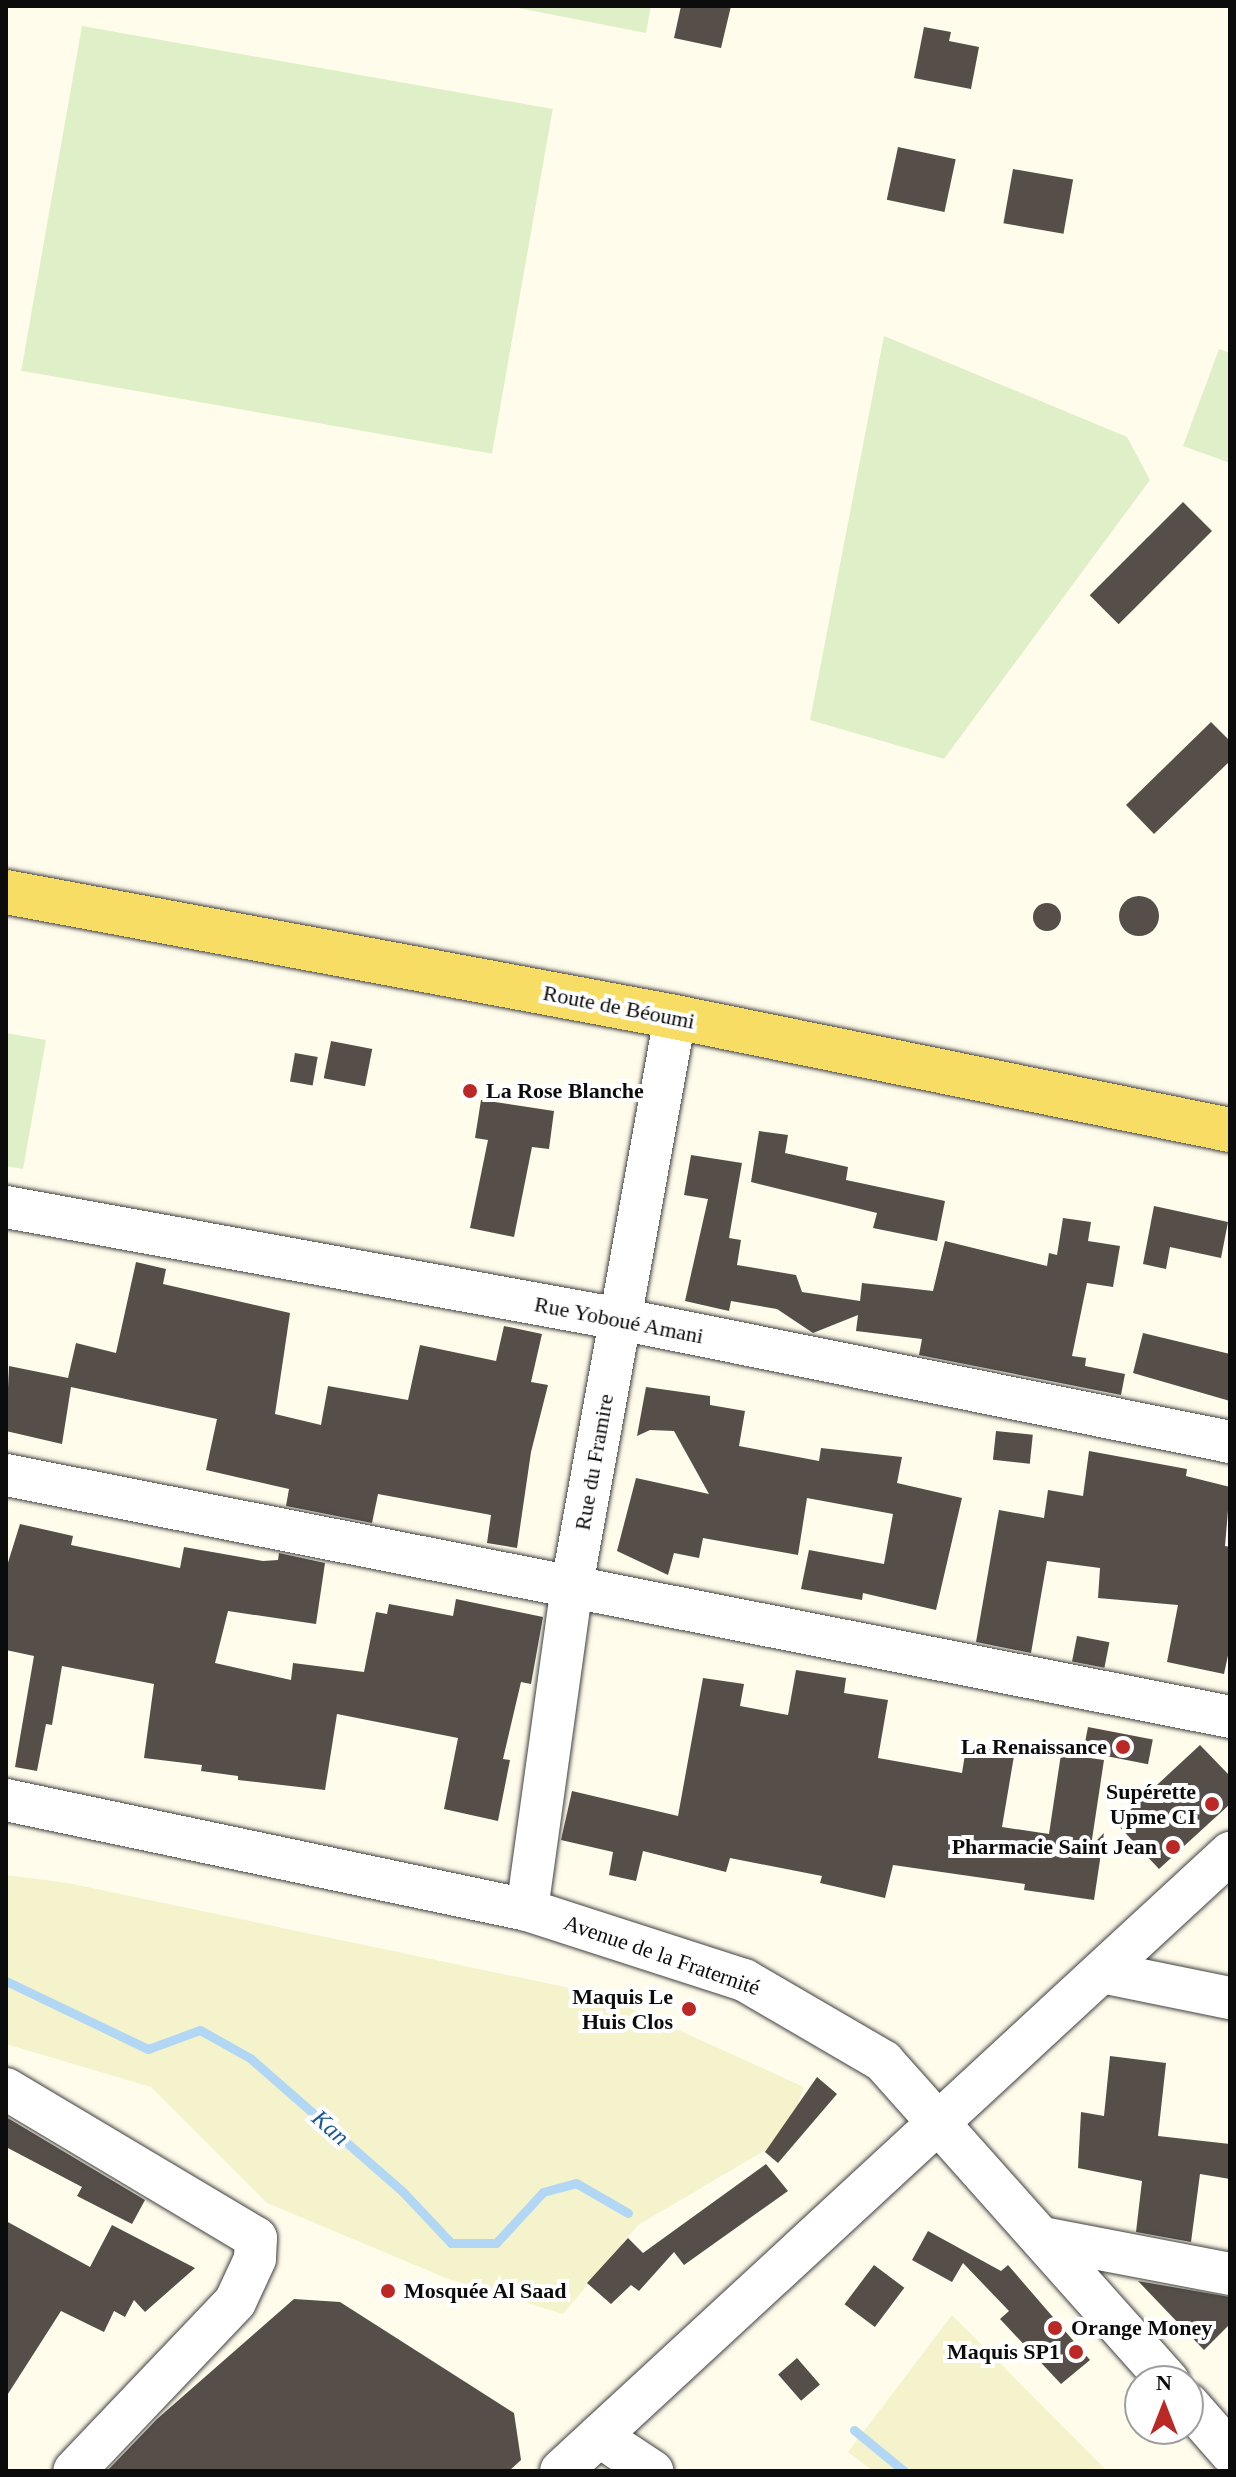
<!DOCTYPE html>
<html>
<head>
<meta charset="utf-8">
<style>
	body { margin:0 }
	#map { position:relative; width:1236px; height:2477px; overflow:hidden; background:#fffceb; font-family:Georgia,serif }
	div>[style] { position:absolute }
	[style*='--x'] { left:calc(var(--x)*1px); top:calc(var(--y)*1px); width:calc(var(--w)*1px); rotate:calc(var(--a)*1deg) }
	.farmland>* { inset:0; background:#f4f3cc }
	.pitch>* { inset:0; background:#dff0c8; transform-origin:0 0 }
	.stream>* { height:9px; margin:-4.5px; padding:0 4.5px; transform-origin:4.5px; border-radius:4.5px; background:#b1d7f5 }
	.building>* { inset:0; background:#554e49; transform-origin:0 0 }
	.round { border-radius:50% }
	.roads { filter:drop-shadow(0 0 2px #3f3f3f) drop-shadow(0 0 2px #3f3f3f) }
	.minor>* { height:42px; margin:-21px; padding:0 21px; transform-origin:21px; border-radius:21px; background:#fff }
	.major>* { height:44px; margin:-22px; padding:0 22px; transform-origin:22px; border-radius:22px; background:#f7dd63 }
	.dots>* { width:22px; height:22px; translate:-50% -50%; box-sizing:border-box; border:4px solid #fff; border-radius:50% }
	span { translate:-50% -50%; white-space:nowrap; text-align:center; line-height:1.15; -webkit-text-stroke:8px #fff; paint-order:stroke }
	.street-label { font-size:22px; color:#0c0c0c }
	.poi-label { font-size:22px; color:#0c0c0c; font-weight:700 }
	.left { translate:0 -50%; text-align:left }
	.right { translate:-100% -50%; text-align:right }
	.water-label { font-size:24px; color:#17599c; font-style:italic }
	.frame { position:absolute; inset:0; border:8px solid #0c0c0c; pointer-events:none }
	.north { position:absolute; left:1124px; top:2365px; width:80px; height:80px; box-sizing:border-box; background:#fff; border:2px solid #9e9e9e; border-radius:50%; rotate:0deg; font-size:22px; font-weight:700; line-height:32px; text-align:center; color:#0c0c0c }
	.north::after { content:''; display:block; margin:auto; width:28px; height:36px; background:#ba2926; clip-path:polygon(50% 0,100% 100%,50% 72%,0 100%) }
</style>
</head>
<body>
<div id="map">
	<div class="farmland">
		<i style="clip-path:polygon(6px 1875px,68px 1883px,599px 1994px,804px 2087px,786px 2138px,638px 2225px,563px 2314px,446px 2278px,267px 2203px,151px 2087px,6px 2044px)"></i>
		<i style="clip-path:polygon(952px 2315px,1107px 2471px,873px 2471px,848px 2452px)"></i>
	</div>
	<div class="pitch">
		<i style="clip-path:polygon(508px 6px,651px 6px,646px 33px)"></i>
		<i style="left:82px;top:26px;width:478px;height:350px;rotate:10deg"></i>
		<i style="clip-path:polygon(884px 336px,1127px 437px,1150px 480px,944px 759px,810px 720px)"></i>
		<i style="clip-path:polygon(1219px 349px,1230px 353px,1230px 463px,1183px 446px)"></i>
		<i style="clip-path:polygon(6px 1033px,46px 1040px,23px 1169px,6px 1166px)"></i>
	</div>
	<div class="stream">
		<i style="--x:6;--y:1981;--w:157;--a:25.6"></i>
		<i style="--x:148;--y:2049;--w:55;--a:-20.1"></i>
		<i style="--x:200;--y:2030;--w:57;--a:29.2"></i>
		<i style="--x:250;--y:2058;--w:203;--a:41.2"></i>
		<i style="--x:403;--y:2192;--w:70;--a:46.7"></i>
		<i style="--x:451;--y:2243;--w:45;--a:0"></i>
		<i style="--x:496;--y:2243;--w:69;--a:-47.3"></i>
		<i style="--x:543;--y:2192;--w:34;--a:-15"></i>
		<i style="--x:576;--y:2183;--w:60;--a:30"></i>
		<i style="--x:854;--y:2430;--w:65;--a:39.4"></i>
	</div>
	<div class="building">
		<i style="clip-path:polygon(681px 6px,731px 6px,721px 48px,674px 38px)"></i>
		<i style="clip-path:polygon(924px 27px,951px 32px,949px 41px,979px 47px,971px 89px,914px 78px)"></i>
		<i style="left:898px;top:147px;width:59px;height:54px;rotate:12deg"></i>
		<i style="left:1013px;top:169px;width:61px;height:55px;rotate:10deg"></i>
		<i style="left:1183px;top:502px;width:41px;height:132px;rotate:45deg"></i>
		<i style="clip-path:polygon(1211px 722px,1230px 741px,1230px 761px,1154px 834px,1126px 805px)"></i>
		<i class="round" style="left:1119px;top:896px;width:40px;height:40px"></i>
		<i class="round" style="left:1033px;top:903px;width:28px;height:28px"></i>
		<i style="left:331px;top:1041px;width:42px;height:38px;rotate:11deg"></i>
		<i style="left:295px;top:1053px;width:23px;height:29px;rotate:10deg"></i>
		<i style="clip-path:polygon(481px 1100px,554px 1111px,549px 1149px,532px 1147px,514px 1237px,470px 1228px,488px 1140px,475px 1138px)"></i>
		<i style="clip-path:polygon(759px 1131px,788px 1135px,785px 1153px,848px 1167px,846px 1180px,945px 1201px,937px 1241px,873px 1228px,877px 1213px,751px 1182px)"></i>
		<i style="clip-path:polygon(691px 1155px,742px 1163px,729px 1238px,741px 1240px,737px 1265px,796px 1275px,802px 1292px,860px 1301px,862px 1283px,933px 1291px,945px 1241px,1047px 1266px,1049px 1253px,1057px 1255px,1063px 1218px,1091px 1222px,1088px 1241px,1120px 1246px,1113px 1287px,1087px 1283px,1072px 1356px,1086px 1358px,1085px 1366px,1125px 1374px,1121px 1395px,919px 1355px,922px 1339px,856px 1331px,858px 1315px,813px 1333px,777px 1309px,731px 1301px,729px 1311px,685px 1301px,708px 1199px,684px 1195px)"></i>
		<i style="clip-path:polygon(1154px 1206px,1228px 1222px,1221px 1258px,1170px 1247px,1166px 1269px,1143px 1264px)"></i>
		<i style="clip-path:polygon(136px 1262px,166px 1269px,163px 1284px,290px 1313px,275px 1414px,321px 1425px,328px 1386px,408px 1400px,420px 1345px,496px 1361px,504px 1326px,542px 1334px,531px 1382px,548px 1385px,531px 1452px,517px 1548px,487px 1543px,491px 1515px,378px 1494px,372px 1523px,286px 1506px,289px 1489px,206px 1470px,217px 1419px,71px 1387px,62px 1444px,6px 1431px,9px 1366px,68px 1378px,76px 1343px,116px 1353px)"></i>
		<i style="clip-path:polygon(1143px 1333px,1230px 1354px,1230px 1401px,1133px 1373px)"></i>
		<i style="clip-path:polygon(646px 1387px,710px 1396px,710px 1405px,745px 1411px,739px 1446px,819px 1461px,821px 1448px,902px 1457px,897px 1483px,962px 1498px,936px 1610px,863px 1593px,862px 1600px,801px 1589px,809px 1550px,884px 1564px,893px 1514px,807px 1498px,798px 1555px,703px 1538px,699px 1558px,674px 1553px,668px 1575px,617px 1551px,636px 1478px,709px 1494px,674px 1431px,650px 1430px,637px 1436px)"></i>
		<i style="left:996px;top:1431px;width:37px;height:29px;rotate:6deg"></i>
		<i style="clip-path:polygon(1089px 1451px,1187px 1469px,1186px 1476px,1230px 1487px,1225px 1546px,1230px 1547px,1230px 1646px,1224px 1674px,1167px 1662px,1178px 1605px,1098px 1598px,1100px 1568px,1047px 1561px,1031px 1653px,976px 1642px,999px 1510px,1044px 1518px,1048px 1490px,1083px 1496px)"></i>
		<i style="clip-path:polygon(20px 1524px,73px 1536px,71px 1545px,180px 1568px,184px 1547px,263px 1561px,278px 1560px,279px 1553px,325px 1563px,316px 1624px,228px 1611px,215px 1663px,291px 1680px,293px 1663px,364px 1672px,376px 1612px,387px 1614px,389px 1604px,453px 1616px,456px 1599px,543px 1617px,531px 1684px,521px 1682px,503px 1759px,510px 1760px,498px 1821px,444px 1809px,458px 1738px,337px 1714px,325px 1790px,238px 1780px,238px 1776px,201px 1771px,202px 1765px,144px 1758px,154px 1684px,62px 1666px,52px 1725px,46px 1724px,37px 1771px,15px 1767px,34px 1656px,6px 1650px,6px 1569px)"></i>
		<i style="left:1077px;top:1636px;width:33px;height:26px;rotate:11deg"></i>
		<i style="clip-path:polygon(796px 1670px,846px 1678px,844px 1693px,888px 1700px,878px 1758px,962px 1773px,966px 1748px,1015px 1750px,1002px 1827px,1049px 1834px,1061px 1754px,1104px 1760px,1091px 1846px,1104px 1833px,1094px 1900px,1024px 1890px,1025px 1884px,893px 1865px,885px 1898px,820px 1883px,822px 1876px,730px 1858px,726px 1872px,643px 1851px,636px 1881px,609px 1875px,613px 1852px,561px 1840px,572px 1791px,678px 1816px,703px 1678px,744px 1684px,740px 1706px,788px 1715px)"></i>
		<i style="left:1088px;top:1727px;width:66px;height:25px;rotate:11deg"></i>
		<i style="clip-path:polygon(1200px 1745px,1230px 1776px,1230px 1804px,1159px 1869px,1116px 1823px)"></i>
		<i style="clip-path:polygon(1110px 2056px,1166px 2063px,1158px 2136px,1230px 2144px,1230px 2179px,1200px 2174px,1191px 2242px,1136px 2232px,1142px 2181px,1078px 2168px,1081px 2112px,1104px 2116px)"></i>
		<i style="clip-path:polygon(817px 2077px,837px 2094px,778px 2163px,765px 2152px)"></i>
		<i style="clip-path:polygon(6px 2117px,145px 2200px,132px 2224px,77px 2196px,82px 2187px,6px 2147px)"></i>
		<i style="clip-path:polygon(766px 2164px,788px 2191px,684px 2265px,674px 2252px,639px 2291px,631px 2285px,611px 2304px,587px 2283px,628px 2238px,643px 2253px)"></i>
		<i style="clip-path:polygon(6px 2221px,90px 2267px,112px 2225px,195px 2268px,145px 2312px,134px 2300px,125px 2317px,114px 2311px,104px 2332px,61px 2311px,6px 2397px)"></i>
		<i style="clip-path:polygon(928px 2231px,1001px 2271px,1008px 2265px,1090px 2360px,1061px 2384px,1000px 2319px,1009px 2311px,963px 2263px,952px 2282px,912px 2260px)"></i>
		<i style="left:874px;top:2265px;width:38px;height:49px;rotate:37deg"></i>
		<i style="clip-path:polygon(1138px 2281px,1230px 2297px,1230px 2324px,1204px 2350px)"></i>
		<i style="clip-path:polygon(294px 2299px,340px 2302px,514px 2413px,521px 2460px,509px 2471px,107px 2471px,157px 2419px)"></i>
		<i style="left:797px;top:2358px;width:35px;height:25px;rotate:49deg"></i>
	</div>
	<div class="roads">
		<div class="minor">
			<i style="--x:6;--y:1207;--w:624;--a:10.34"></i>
			<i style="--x:620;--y:1319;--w:622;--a:11.4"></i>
			<i style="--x:6;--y:1475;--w:1248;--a:11.18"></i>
			<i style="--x:6;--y:1800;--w:532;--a:11.92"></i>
			<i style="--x:527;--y:1910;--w:228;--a:17.9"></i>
			<i style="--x:744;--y:1980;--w:161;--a:30.2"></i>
			<i style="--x:883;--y:2061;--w:429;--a:48.3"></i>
			<i style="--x:527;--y:1910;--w:328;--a:-82.1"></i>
			<i style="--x:572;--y:1585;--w:577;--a:-79.72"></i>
			<i style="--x:1102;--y:1972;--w:131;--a:11.5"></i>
			<i style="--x:6;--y:2089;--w:291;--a:30.8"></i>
			<i style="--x:256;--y:2238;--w:21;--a:93"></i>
			<i style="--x:255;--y:2259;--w:47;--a:114.9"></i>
			<i style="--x:235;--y:2302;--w:233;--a:133.6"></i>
			<i style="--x:1042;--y:2238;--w:191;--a:10.8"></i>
			<i style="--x:1188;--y:2404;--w:64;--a:48.8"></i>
			<i style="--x:599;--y:2436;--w:64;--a:33.4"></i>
			<i style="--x:561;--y:2471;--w:911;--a:-42.73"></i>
		</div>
		<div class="major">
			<i style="--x:6;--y:892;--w:681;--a:10.58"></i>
			<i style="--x:675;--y:1017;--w:566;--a:11.51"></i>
		</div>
	</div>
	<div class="dots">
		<i style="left:470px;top:1091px;background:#ba2926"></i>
		<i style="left:1123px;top:1747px;background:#ba2926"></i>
		<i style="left:1212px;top:1804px;background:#ba2926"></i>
		<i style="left:1173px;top:1847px;background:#ba2926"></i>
		<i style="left:689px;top:2009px;background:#ba2926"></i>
		<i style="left:388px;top:2291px;background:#ba2926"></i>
		<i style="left:1055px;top:2328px;background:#ba2926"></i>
		<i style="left:1076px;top:2352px;background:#ba2926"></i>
	</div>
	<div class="street-label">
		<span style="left:619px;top:1007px;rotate:11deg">Route de Béoumi</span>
		<span style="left:619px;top:1320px;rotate:11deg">Rue Yoboué Amani</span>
		<span style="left:594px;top:1462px;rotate:-80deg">Rue du Framire</span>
		<span style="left:662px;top:1955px;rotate:19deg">Avenue de la Fraternité</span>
	</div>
	<div class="poi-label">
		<span class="left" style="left:486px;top:1091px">La Rose Blanche</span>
		<span class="right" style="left:1107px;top:1747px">La Renaissance</span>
		<span class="right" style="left:1196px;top:1804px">Supérette<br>Upme CI</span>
		<span class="right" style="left:1157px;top:1847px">Pharmacie Saint Jean</span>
		<span class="right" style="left:673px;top:2009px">Maquis Le<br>Huis Clos</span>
		<span class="left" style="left:404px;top:2291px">Mosquée Al Saad</span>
		<span class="left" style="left:1071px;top:2328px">Orange Money</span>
		<span class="right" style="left:1060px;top:2352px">Maquis SP1</span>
	</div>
	<div class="water-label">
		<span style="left:330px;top:2128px;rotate:41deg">Kan</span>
	</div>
	<div class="frame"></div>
	<div class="north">N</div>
</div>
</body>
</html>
